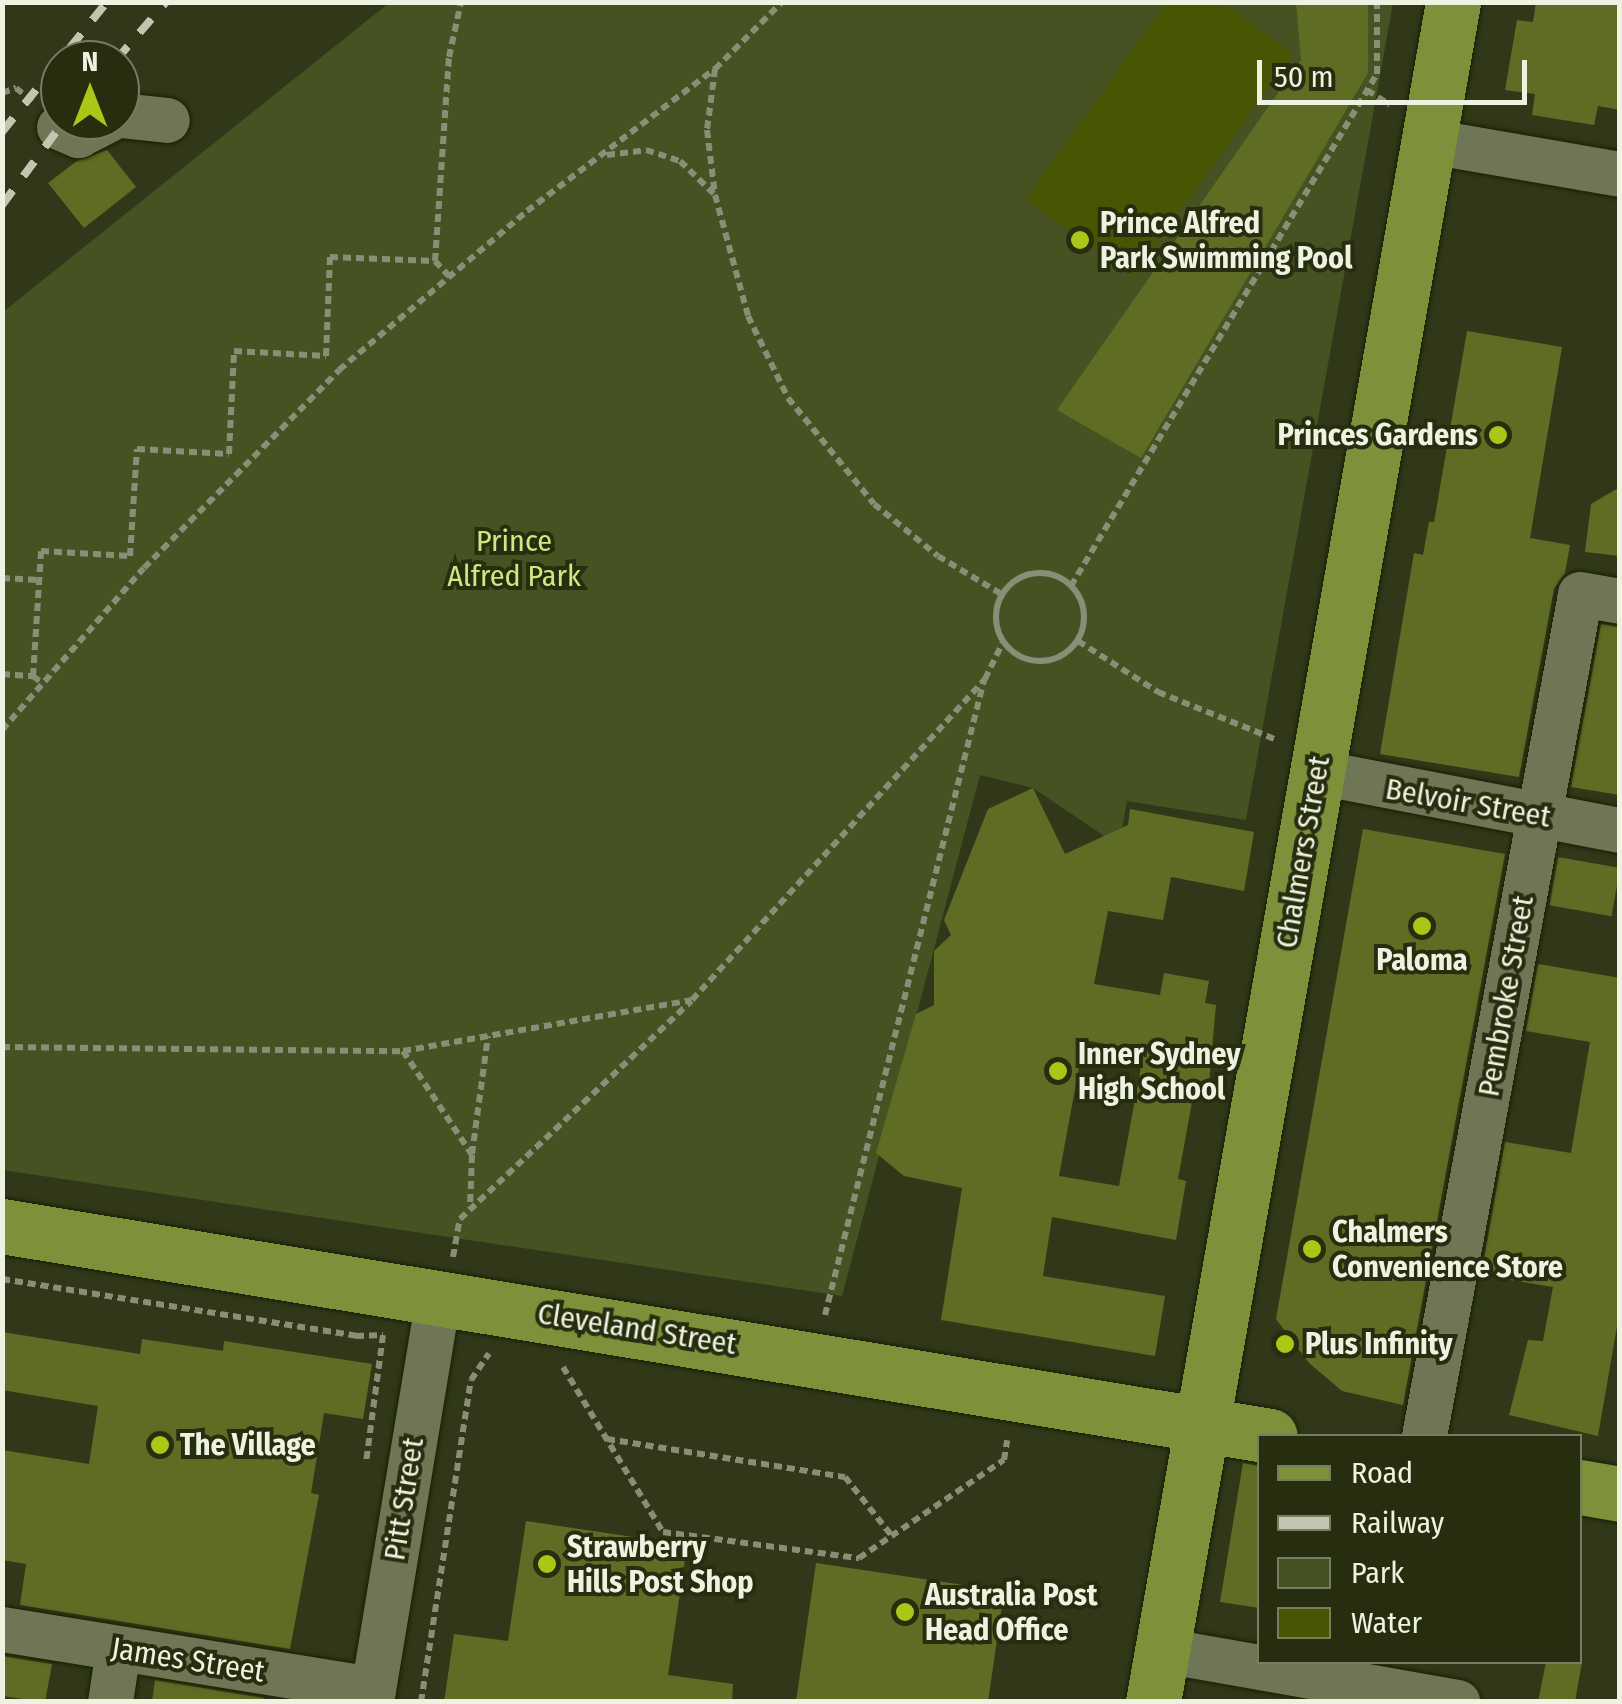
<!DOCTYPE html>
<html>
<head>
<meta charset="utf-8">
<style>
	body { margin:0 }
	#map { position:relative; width:1622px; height:1704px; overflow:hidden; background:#31381a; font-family:"Fira Sans Condensed",sans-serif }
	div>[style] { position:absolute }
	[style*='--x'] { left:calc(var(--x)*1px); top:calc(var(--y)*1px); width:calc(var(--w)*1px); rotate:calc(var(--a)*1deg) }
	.green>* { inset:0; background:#475222 }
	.water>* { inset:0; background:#485603 }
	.building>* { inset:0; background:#5f6d24; transform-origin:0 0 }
	.path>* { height:6px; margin-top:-3px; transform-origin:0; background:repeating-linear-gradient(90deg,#898f76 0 8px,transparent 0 13px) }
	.path>.ring { margin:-3px; padding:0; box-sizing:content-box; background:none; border:6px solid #898f76; border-radius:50% }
	.roads { filter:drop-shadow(0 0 2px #191f02) drop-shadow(0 0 2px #191f02) }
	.minor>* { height:45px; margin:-22.5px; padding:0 22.5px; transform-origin:22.5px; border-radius:22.5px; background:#6e7655 }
	.major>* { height:55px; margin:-27.5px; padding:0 27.5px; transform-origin:27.5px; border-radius:27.5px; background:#7f903b }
	.rail>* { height:8px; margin-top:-4px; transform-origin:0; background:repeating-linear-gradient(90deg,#c1c6b1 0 18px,transparent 0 36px) }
	.dots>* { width:28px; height:28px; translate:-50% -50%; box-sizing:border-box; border:5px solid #272e0f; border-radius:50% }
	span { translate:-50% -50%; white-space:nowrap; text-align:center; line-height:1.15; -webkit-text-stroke:8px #272e0f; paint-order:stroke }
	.poi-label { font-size:30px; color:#eef3e1; font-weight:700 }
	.left { translate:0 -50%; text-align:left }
	.right { translate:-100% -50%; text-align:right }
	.park-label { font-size:30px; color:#cfe681 }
	.street-label { font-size:30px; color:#eef3e1 }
	.frame { position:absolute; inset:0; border:5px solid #eef3e1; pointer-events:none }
	.legend { position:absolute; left:1257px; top:1434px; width:325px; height:230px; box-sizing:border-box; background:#272e0f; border:2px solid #777d63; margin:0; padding:12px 18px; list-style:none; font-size:30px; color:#eef3e1 }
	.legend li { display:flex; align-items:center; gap:20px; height:50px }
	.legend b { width:50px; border:2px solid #777d63 }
	.north { position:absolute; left:40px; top:40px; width:100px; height:100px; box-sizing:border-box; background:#272e0f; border:2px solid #777d63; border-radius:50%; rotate:0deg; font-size:28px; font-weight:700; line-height:40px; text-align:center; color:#eef3e1 }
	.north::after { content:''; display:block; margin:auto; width:35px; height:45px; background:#aac718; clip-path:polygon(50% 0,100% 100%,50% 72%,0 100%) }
	.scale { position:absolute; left:1257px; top:60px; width:270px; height:45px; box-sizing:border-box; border:5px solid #eef3e1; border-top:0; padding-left:12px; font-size:30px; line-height:35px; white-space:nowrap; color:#eef3e1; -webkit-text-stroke:8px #272e0f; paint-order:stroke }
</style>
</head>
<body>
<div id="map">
	<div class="green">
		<i style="clip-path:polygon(389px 3px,1393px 3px,1246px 820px,1127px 801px,1119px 846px,1033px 788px,980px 775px,842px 1296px,3px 1170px,3px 312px)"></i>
	</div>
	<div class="water">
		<i style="clip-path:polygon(1166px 3px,1222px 3px,1293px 53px,1134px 276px,1026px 200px)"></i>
	</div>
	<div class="building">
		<i style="clip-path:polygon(1296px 2px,1368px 2px,1368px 73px,1141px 458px,1057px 410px,1301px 60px)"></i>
		<i style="clip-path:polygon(1536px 2px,1620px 2px,1620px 110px,1598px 106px,1594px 125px,1532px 115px,1535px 94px,1505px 90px,1517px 20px,1533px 22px)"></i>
		<i style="clip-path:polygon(107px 150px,136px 187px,84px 228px,48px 183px,77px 161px)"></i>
		<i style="clip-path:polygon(1467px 331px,1562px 347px,1530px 538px,1570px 545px,1565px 573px,1554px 589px,1519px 777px,1380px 754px,1414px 553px,1423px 555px,1429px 522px,1434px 522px)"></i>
		<i style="clip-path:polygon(1620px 487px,1620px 556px,1585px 552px,1591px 504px)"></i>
		<i style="clip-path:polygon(1601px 624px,1620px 627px,1620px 795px,1571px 787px)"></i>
		<i style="clip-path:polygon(evenodd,1033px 788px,1065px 854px,1128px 825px,1130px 809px,1254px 832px,1244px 891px,1171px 877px,1163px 920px,1108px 911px,1094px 984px,1160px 995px,1164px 973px,1209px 981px,1205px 1003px,1216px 1005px,1209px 1083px,1196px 1080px,1178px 1179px,1186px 1181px,1176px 1240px,1052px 1217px,1043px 1276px,1165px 1296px,1155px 1356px,941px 1320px,962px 1188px,904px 1176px,876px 1153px,916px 1014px,934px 1005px,934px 951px,951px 935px,944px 920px,988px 809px,1033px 788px,1084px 1040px,1144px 1051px,1119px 1186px,1059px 1176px,1084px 1040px)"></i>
		<i style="clip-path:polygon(1363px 829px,1505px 854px,1403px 1405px,1342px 1391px,1309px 1363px,1276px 1319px)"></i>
		<i style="left:1558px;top:857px;width:63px;height:49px;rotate:10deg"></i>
		<i style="clip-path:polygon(1538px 964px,1620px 978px,1620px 1309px,1598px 1436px,1509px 1415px,1528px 1340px,1543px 1341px,1553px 1287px,1481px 1275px,1505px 1142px,1571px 1153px,1590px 1042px,1526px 1031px)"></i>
		<i style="clip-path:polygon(2px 1332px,140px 1354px,142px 1339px,223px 1351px,224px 1341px,372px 1364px,363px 1419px,324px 1413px,311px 1493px,319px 1495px,290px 1649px,20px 1605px,26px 1564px,2px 1560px,2px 1450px,89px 1464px,98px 1406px,2px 1390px)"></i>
		<i style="clip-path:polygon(1243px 1463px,1260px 1466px,1260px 1608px,1220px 1602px)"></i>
		<i style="clip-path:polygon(526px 1521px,687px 1545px,668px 1675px,733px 1684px,732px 1702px,444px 1702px,454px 1634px,508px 1641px)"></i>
		<i style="clip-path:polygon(816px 1563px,1004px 1591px,988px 1702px,796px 1702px)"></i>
		<i style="clip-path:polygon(2px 1656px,52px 1664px,45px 1702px,2px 1696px)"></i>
		<i style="clip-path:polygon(1546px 1662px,1582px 1662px,1575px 1702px,1538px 1702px)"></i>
		<i style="clip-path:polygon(155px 1680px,264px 1698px,264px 1702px,152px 1702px)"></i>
	</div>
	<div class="path">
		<i style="--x:715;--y:69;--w:62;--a:97.5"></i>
		<i style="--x:707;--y:130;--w:65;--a:83"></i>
		<i style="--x:715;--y:195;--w:125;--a:74.7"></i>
		<i style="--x:748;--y:316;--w:91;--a:64"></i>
		<i style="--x:788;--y:398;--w:136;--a:50.9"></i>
		<i style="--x:874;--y:504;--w:82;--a:39.1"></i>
		<i style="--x:938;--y:556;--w:76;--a:31"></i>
		<i style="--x:1367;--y:90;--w:27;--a:33"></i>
		<i style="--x:2;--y:93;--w:15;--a:-20"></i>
		<i style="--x:16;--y:88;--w:22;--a:39"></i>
		<i style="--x:607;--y:155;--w:39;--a:-7"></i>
		<i style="--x:646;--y:150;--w:36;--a:18"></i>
		<i style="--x:680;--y:161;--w:47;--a:44.1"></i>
		<i style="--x:435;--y:261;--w:21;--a:47"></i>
		<i class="ring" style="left:996px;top:573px;width:82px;height:82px"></i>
		<i style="--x:2;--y:578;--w:37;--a:3"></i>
		<i style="--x:1071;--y:586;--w:596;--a:-59.14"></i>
		<i style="--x:1377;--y:74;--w:72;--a:-90"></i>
		<i style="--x:1078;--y:641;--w:95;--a:32.5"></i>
		<i style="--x:1158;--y:692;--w:128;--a:22"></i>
		<i style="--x:2;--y:674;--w:31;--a:4"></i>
		<i style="--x:33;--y:676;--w:11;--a:38"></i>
		<i style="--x:33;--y:676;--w:125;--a:-86.3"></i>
		<i style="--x:41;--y:551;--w:89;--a:3.2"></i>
		<i style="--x:130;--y:556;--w:107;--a:-86.3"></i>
		<i style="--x:137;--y:449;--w:92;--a:3.1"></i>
		<i style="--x:229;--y:454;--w:103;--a:-87.2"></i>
		<i style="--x:234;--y:351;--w:92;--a:3.1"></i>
		<i style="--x:326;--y:356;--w:99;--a:-87.7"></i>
		<i style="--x:330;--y:257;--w:105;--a:2.2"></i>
		<i style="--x:435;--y:261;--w:204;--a:-86.1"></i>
		<i style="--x:449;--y:57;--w:56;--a:-77.7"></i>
		<i style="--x:2;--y:730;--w:215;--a:-48.8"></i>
		<i style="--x:144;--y:568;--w:278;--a:-45.4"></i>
		<i style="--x:339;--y:370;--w:246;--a:-40.2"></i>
		<i style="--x:527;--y:211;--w:236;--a:-37.1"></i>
		<i style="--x:715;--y:69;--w:95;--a:-45"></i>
		<i style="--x:2;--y:1047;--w:401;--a:0.6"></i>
		<i style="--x:403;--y:1051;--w:293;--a:-10"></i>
		<i style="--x:692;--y:1000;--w:435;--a:-47.6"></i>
		<i style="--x:985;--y:679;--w:41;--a:-64.1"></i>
		<i style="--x:403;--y:1051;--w:125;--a:56.4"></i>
		<i style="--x:472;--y:1155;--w:53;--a:92.2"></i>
		<i style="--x:472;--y:1154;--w:119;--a:-82.3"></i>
		<i style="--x:453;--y:1257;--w:39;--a:-80"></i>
		<i style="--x:460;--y:1219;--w:318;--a:-43.3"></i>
		<i style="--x:2;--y:1279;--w:359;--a:9.1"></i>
		<i style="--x:356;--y:1336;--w:27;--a:-2"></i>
		<i style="--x:383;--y:1335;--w:129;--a:97.6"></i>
		<i style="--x:825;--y:1315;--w:655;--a:-75.94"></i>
		<i style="--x:563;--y:1367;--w:193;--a:58.8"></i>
		<i style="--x:663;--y:1532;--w:198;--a:7.6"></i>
		<i style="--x:859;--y:1558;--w:175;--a:-34.1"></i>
		<i style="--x:1004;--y:1460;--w:20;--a:-81"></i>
		<i style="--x:607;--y:1439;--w:241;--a:9.1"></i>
		<i style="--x:845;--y:1477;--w:75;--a:51.5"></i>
		<i style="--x:421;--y:1702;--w:326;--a:-81.2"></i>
		<i style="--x:471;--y:1380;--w:32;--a:-56"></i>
	</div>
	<div class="roads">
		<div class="minor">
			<i style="--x:120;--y:115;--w:47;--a:6.1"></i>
			<i style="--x:59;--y:127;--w:21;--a:23"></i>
			<i style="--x:78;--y:135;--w:34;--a:-27"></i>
			<i style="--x:1429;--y:141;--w:194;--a:9.8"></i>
			<i style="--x:1318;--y:772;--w:308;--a:10.9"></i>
			<i style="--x:1424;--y:1436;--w:856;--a:-79.5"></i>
			<i style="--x:1580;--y:594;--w:41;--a:9.9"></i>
			<i style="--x:2;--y:1629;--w:376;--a:9.2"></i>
			<i style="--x:1163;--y:1650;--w:299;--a:10"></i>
			<i style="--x:110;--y:1702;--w:54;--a:-81.4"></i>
			<i style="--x:371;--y:1702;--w:411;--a:-80.6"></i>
		</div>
		<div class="major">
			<i style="--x:2;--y:1226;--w:1285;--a:9.4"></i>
			<i style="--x:1580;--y:1487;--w:41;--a:9.9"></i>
			<i style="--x:1153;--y:1702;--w:1726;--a:-79.99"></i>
		</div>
	</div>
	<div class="rail">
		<i style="--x:116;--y:60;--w:77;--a:-49.2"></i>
		<i style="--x:2;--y:132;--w:167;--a:-51.1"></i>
		<i style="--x:2;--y:205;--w:106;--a:-53.5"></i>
	</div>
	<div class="dots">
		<i style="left:1080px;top:240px;background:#aac718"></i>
		<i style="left:1498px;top:435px;background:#aac718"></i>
		<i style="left:1422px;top:926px;background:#aac718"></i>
		<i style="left:1058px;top:1071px;background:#aac718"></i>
		<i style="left:1312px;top:1249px;background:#aac718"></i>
		<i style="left:1285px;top:1344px;background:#aac718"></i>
		<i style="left:160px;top:1445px;background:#aac718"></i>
		<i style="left:547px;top:1564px;background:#aac718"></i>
		<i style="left:905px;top:1612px;background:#aac718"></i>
	</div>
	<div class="poi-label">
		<span class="left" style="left:1100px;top:240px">Prince Alfred<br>Park Swimming Pool</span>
		<span class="right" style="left:1478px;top:435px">Princes Gardens</span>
		<span style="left:1422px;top:960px">Paloma</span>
		<span class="left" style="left:1078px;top:1071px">Inner Sydney<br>High School</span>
		<span class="left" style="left:1332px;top:1249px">Chalmers<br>Convenience Store</span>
		<span class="left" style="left:1305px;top:1344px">Plus Infinity</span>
		<span class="left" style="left:180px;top:1445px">The Village</span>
		<span class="left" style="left:567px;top:1564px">Strawberry<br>Hills Post Shop</span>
		<span class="left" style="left:925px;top:1612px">Australia Post<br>Head Office</span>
	</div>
	<div class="park-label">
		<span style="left:514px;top:558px">Prince<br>Alfred Park</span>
	</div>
	<div class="street-label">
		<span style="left:1468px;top:803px;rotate:10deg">Belvoir Street</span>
		<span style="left:1303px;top:852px;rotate:-80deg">Chalmers Street</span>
		<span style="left:1506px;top:996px;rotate:-80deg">Pembroke Street</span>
		<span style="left:637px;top:1329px;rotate:9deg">Cleveland Street</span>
		<span style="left:404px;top:1499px;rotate:-81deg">Pitt Street</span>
		<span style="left:188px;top:1660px;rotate:9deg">James Street</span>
	</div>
	<div class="frame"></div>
	<ul class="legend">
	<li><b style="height:12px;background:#7f903b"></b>Road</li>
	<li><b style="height:12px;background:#c1c6b1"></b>Railway</li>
	<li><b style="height:28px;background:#475222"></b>Park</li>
	<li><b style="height:28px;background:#485603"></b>Water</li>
	</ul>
	<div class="north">N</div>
	<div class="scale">50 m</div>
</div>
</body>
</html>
